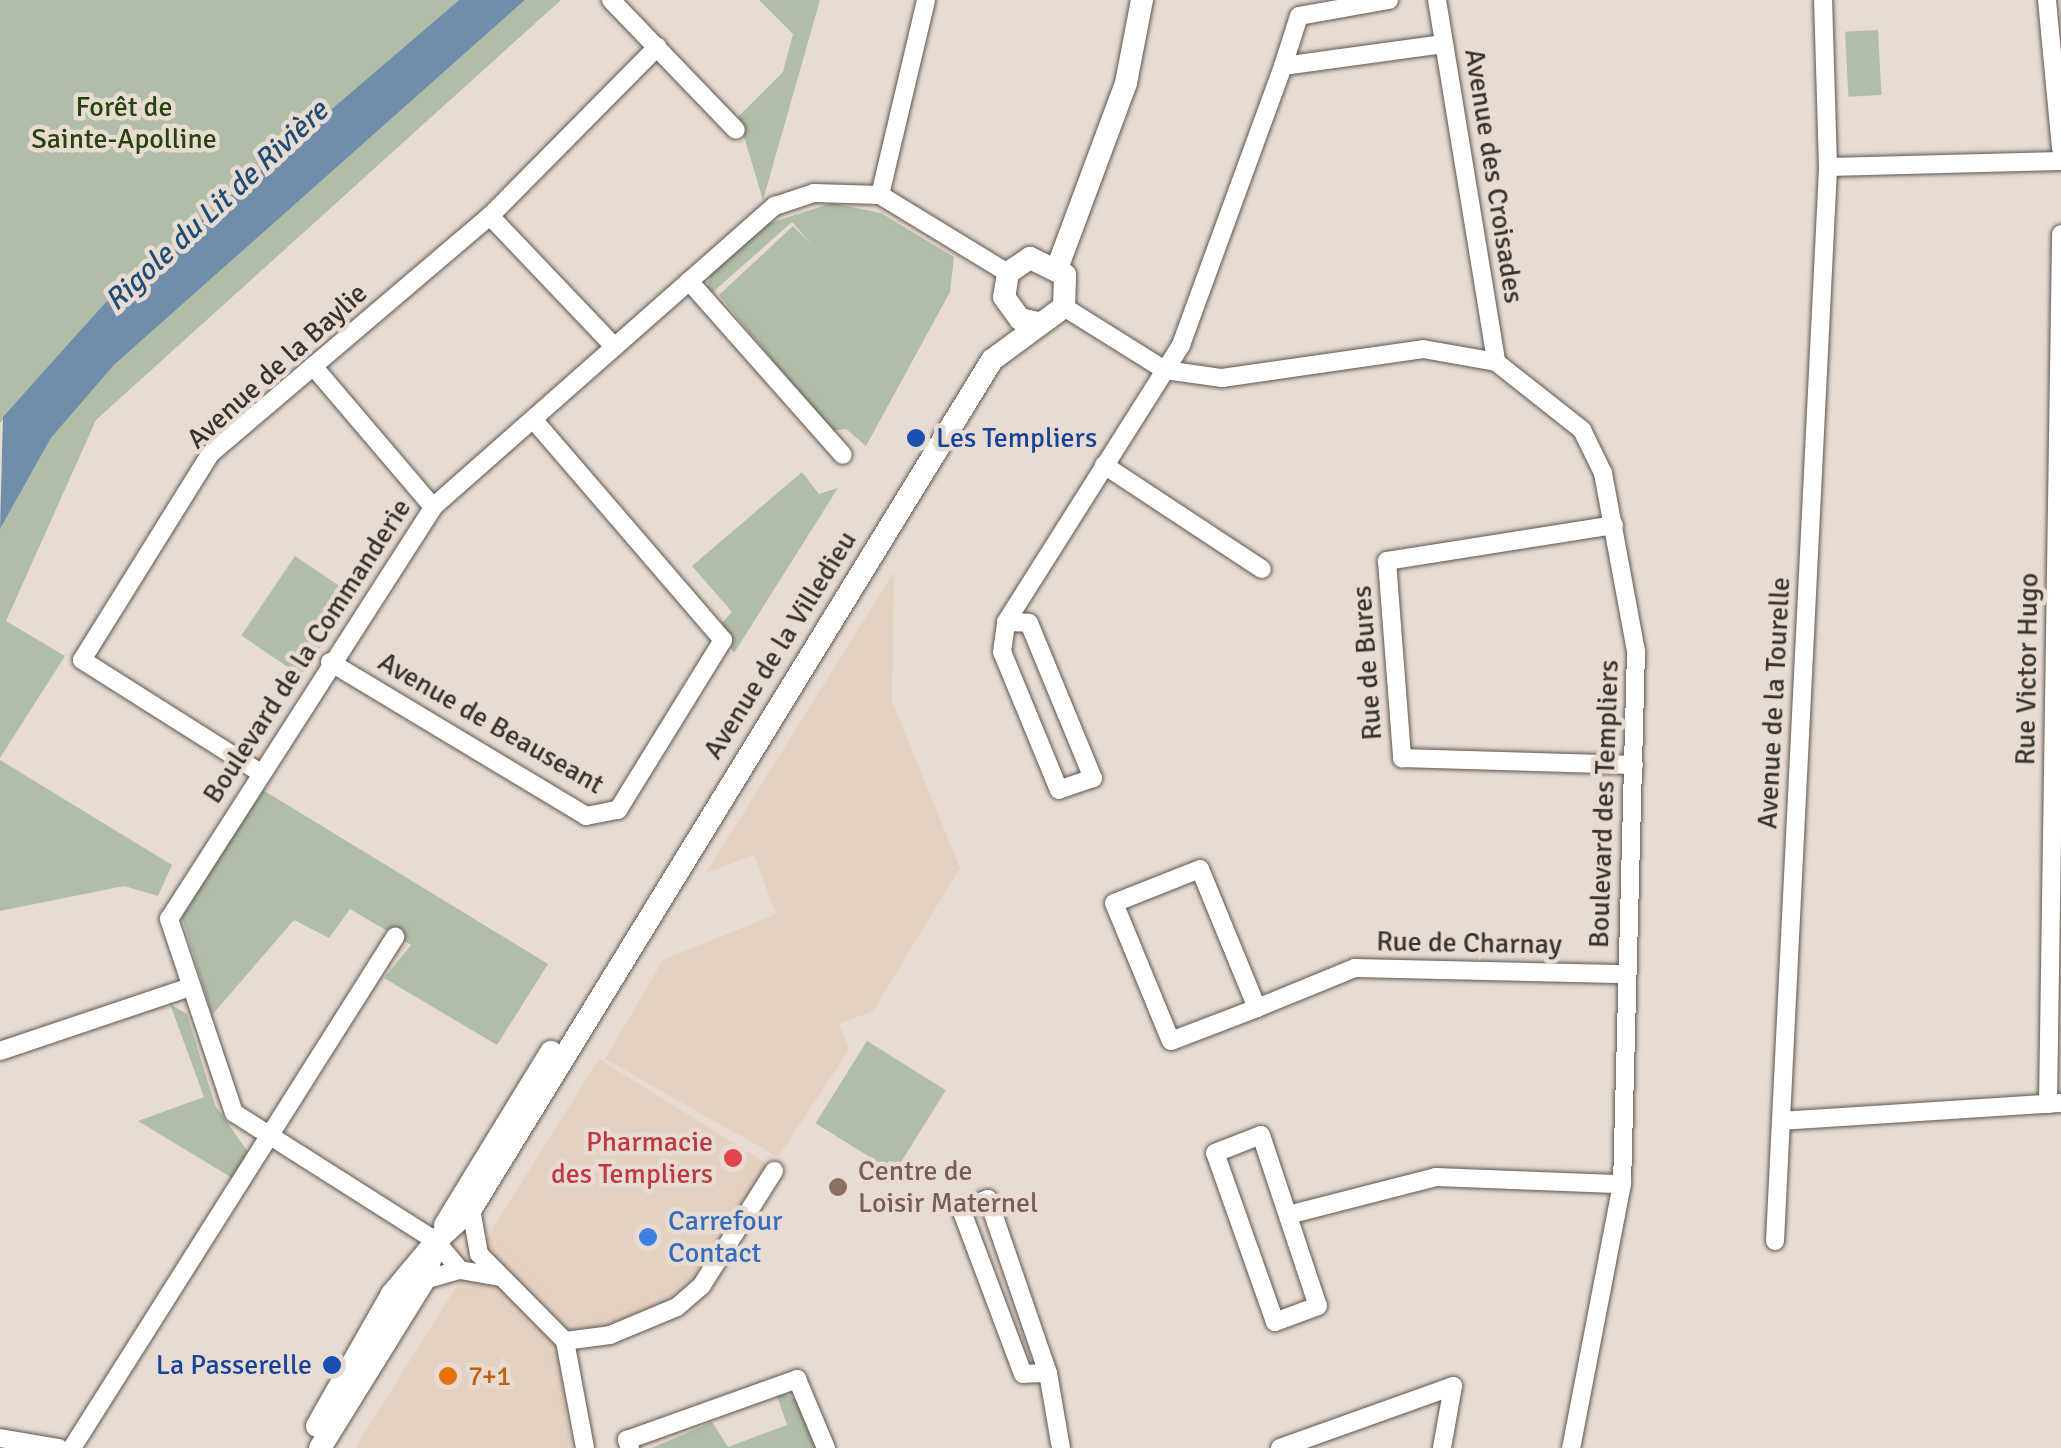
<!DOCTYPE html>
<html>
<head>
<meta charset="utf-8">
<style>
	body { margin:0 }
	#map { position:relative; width:2061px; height:1448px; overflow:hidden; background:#e8dcd2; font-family:Signika,sans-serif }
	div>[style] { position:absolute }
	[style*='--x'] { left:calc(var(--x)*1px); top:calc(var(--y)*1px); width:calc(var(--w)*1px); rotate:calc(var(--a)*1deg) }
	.built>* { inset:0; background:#e3d1c2 }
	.green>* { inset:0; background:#b0bea7; transform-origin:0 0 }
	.water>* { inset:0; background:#708eaa }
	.roads { filter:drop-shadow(0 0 2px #5f554d) drop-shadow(0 0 2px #5f554d) }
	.street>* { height:18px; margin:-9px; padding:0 9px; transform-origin:9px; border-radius:9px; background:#fff }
	.secondary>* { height:22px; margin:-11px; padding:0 11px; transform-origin:11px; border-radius:11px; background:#fff }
	.dots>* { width:28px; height:28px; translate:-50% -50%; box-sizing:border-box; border:5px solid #e8dcd2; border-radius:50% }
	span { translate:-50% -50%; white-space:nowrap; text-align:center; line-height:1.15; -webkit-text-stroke:9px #e8dcd2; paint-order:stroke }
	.park-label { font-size:28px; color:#26420e }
	.street-label { font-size:28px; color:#38332f }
	.transit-label { font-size:28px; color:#164399 }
	.left { translate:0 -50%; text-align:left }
	.right { translate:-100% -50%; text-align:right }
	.health-label { font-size:28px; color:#be3a42 }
	.education-label { font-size:28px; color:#785e54 }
	.shop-label { font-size:28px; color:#366cbe }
	.food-label { font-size:28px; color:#c56008 }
	.water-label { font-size:30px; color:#1e4c74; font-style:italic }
</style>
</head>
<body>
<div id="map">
	<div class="built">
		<i style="clip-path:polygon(894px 572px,892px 701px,960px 868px,873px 1011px,839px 1024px,849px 1050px,778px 1157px,605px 1059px,663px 960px,776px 914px,754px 855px,706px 873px)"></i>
		<i style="clip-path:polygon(599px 1059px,777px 1170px,681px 1308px,558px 1353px,571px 1448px,355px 1448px)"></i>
	</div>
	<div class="green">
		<i style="clip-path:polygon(0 0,459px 0,105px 303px,0 423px)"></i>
		<i style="clip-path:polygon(525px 0,561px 0,96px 420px,6px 621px,65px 656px,0 758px,0 529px,51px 438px,114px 365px)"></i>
		<i style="clip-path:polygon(759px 0,820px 0,763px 200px,738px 117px,783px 72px,793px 34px)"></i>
		<i style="left:1878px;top:30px;width:65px;height:33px;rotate:87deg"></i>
		<i style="clip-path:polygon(832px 203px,881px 213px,954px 257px,950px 292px,866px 446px,846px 429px,831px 431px,719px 295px,793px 226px,812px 245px,792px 222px,712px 293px,707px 287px,711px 271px,764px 225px)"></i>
		<i style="clip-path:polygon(802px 472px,819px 494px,838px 488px,734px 653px,718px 627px,732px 612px,692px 566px)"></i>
		<i style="left:295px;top:556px;width:72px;height:96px;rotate:34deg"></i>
		<i style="clip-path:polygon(0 760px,172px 865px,158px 896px,124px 886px,0 911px)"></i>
		<i style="clip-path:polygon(258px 787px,548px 964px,497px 1045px,384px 978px,411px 945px,350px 909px,329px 938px,294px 920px,212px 1015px,181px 914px)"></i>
		<i style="clip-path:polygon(170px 1004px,187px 1014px,215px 1105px,248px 1152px,234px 1179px,138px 1121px,204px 1097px)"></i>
		<i style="left:867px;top:1041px;width:93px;height:97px;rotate:32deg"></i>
		<i style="clip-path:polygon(785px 1394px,797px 1400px,816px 1448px,652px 1448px,712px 1422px,728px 1447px,787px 1425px,777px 1396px)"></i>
	</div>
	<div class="water">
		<i style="clip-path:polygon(459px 0,525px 0,114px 365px,51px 438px,0 529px,3px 417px,105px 303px)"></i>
	</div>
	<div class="roads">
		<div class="street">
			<i style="--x:611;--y:0;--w:180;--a:46.1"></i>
			<i style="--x:1389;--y:0;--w:91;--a:169.9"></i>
			<i style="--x:1299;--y:16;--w:52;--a:107.7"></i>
			<i style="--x:1283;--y:66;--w:162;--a:-7.8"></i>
			<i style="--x:1437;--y:0;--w:367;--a:80.7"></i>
			<i style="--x:2047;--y:0;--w:149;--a:84.6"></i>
			<i style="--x:1828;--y:167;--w:233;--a:-1.5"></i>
			<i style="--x:880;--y:195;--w:200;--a:-76.7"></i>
			<i style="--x:490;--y:216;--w:178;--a:46.4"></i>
			<i style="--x:689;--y:281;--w:232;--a:48.5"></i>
			<i style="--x:1064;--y:307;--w:119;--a:32"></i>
			<i style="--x:1165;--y:370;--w:58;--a:8"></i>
			<i style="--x:1222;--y:378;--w:203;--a:-8.2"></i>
			<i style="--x:1423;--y:349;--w:74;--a:10.1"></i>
			<i style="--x:1496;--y:362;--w:110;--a:38.3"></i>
			<i style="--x:1582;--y:430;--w:48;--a:64"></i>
			<i style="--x:1603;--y:473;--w:181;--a:79.5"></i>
			<i style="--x:1636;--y:651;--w:533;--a:91.5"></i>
			<i style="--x:1622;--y:1184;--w:269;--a:100.9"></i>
			<i style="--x:313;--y:366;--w:185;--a:49.6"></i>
			<i style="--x:1104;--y:465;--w:189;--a:33.4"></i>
			<i style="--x:1614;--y:525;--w:230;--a:171"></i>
			<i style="--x:1387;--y:561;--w:198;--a:85.6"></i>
			<i style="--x:1402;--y:758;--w:232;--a:1.7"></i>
			<i style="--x:1006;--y:622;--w:23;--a:2"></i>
			<i style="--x:1029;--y:623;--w:168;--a:67.6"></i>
			<i style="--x:1093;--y:778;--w:36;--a:161"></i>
			<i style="--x:1059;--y:790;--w:149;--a:-112.4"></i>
			<i style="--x:1002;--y:652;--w:30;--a:-82"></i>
			<i style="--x:1006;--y:622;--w:328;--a:-57.7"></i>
			<i style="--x:1181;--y:345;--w:297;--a:-69.9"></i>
			<i style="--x:330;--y:662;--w:299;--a:31"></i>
			<i style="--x:586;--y:816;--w:33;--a:-11"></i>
			<i style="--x:618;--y:810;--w:200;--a:-58.3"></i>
			<i style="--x:723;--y:640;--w:290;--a:-130.7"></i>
			<i style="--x:256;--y:770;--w:206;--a:-147.7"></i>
			<i style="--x:82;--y:660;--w:243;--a:-58.1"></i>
			<i style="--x:210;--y:454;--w:367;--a:-40.4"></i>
			<i style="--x:490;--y:216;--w:238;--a:-45.3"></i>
			<i style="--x:1257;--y:1008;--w:150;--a:-112.3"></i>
			<i style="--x:1200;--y:869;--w:92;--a:158.4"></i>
			<i style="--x:1114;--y:903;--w:149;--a:67.6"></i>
			<i style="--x:1171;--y:1041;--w:92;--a:-21"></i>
			<i style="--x:1257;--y:1008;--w:106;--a:-22.2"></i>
			<i style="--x:1355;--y:968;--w:272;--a:1.3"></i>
			<i style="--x:0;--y:1051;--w:197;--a:-18.6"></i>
			<i style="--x:2048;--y:1104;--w:870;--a:-89.14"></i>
			<i style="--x:1781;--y:1121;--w:281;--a:-3.7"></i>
			<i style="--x:1261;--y:1135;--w:180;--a:71.6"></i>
			<i style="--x:1318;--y:1306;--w:46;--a:159.6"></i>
			<i style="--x:1275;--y:1322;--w:179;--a:-109.5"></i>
			<i style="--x:1215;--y:1153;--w:49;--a:-21.4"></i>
			<i style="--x:471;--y:1209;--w:46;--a:79.9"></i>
			<i style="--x:479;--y:1254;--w:122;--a:45.3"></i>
			<i style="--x:565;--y:1341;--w:109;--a:79.4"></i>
			<i style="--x:1288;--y:1215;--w:153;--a:-14.4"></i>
			<i style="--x:1436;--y:1177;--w:186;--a:2.2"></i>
			<i style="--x:1775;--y:1241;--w:1075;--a:-87.17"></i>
			<i style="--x:1828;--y:167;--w:167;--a:-91.7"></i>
			<i style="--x:460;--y:1270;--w:38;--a:-130"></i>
			<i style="--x:436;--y:1241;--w:239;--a:-147.6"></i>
			<i style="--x:234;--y:1113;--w:205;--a:-108.5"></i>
			<i style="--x:169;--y:919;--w:489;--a:-57.3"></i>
			<i style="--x:433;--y:507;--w:456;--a:-41.4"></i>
			<i style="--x:775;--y:206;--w:41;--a:-18.4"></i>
			<i style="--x:814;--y:193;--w:66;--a:1.7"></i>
			<i style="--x:880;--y:195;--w:150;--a:31.4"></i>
			<i style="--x:424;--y:1280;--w:37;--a:-16"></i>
			<i style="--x:460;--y:1270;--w:42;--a:9.7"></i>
			<i style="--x:565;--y:1341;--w:45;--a:-7.6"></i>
			<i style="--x:610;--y:1335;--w:73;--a:-22.7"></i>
			<i style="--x:677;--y:1307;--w:33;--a:-41"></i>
			<i style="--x:702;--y:1285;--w:135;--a:-57.7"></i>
			<i style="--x:1048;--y:1373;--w:25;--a:178"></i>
			<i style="--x:1023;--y:1374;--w:176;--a:-110.6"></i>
			<i style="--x:961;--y:1209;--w:29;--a:-20"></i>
			<i style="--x:988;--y:1199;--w:184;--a:71"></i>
			<i style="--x:1048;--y:1373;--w:76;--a:80.2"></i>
			<i style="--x:0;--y:1438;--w:60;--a:9.6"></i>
			<i style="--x:72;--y:1448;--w:605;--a:-57.7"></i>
			<i style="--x:630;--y:1448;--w:9;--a:-111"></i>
			<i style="--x:627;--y:1440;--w:181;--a:-19.7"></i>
			<i style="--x:797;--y:1379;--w:75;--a:67.2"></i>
			<i style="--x:1280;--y:1448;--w:184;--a:-19.7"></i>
			<i style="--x:1453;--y:1386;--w:63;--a:100.1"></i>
		</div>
		<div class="secondary">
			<i style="--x:1058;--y:266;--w:195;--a:-69.6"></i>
			<i style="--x:1126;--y:83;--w:85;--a:-79.1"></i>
			<i style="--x:445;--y:1225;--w:203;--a:-58.5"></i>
			<i style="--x:317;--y:1426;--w:152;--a:-60.4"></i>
			<i style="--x:392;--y:1294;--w:56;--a:-50.1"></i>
			<i style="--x:320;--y:1448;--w:198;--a:-58.2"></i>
			<i style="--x:424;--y:1280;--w:41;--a:-72.9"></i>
			<i style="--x:436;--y:1241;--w:47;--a:-42.4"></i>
			<i style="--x:471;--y:1209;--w:996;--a:-58.46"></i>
			<i style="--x:992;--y:360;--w:89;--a:-36.4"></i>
			<i style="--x:1064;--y:307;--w:32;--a:-88"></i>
			<i style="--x:1065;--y:275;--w:39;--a:-154"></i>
			<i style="--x:1030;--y:258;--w:27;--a:146"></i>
			<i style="--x:1008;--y:273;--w:24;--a:99"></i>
			<i style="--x:1004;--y:297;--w:27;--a:54"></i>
			<i style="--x:1020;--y:319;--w:18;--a:13"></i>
		</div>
	</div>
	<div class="dots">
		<i style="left:916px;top:438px;background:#1a4fb4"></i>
		<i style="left:733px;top:1158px;background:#e0444e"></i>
		<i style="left:838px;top:1187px;background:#8d6e63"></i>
		<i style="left:648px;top:1237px;background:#3f7fe0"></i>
		<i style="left:332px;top:1365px;background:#1a4fb4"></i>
		<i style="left:448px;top:1376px;background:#e8710a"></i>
	</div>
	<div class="park-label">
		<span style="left:124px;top:123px">Forêt de<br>Sainte-Apolline</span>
	</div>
	<div class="street-label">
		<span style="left:1494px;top:176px;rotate:81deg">Avenue des Croisades</span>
		<span style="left:277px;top:366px;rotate:-42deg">Avenue de la Baylie</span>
		<span style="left:780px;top:645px;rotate:-58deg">Avenue de la Villedieu</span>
		<span style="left:307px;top:651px;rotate:-57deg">Boulevard de la Commanderie</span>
		<span style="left:1367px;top:663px;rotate:-94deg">Rue de Bures</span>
		<span style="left:2027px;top:669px;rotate:-89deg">Rue Victor Hugo</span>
		<span style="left:1774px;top:703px;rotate:-87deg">Avenue de la Tourelle</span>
		<span style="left:491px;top:723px;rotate:30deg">Avenue de Beauseant</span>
		<span style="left:1604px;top:804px;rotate:-88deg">Boulevard des Templiers</span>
		<span style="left:1469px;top:943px;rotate:1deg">Rue de Charnay</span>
	</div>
	<div class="transit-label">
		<span class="left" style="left:936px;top:438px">Les Templiers</span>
		<span class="right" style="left:312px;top:1365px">La Passerelle</span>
	</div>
	<div class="health-label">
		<span class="right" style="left:713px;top:1158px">Pharmacie<br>des Templiers</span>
	</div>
	<div class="education-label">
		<span class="left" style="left:858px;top:1187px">Centre de<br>Loisir Maternel</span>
	</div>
	<div class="shop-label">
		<span class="left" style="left:668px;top:1237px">Carrefour<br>Contact</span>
	</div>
	<div class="food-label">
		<span class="left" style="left:468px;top:1376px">7+1</span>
	</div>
	<div class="water-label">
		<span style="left:217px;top:206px;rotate:-43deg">Rigole du Lit de Rivière</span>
	</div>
</div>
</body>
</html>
